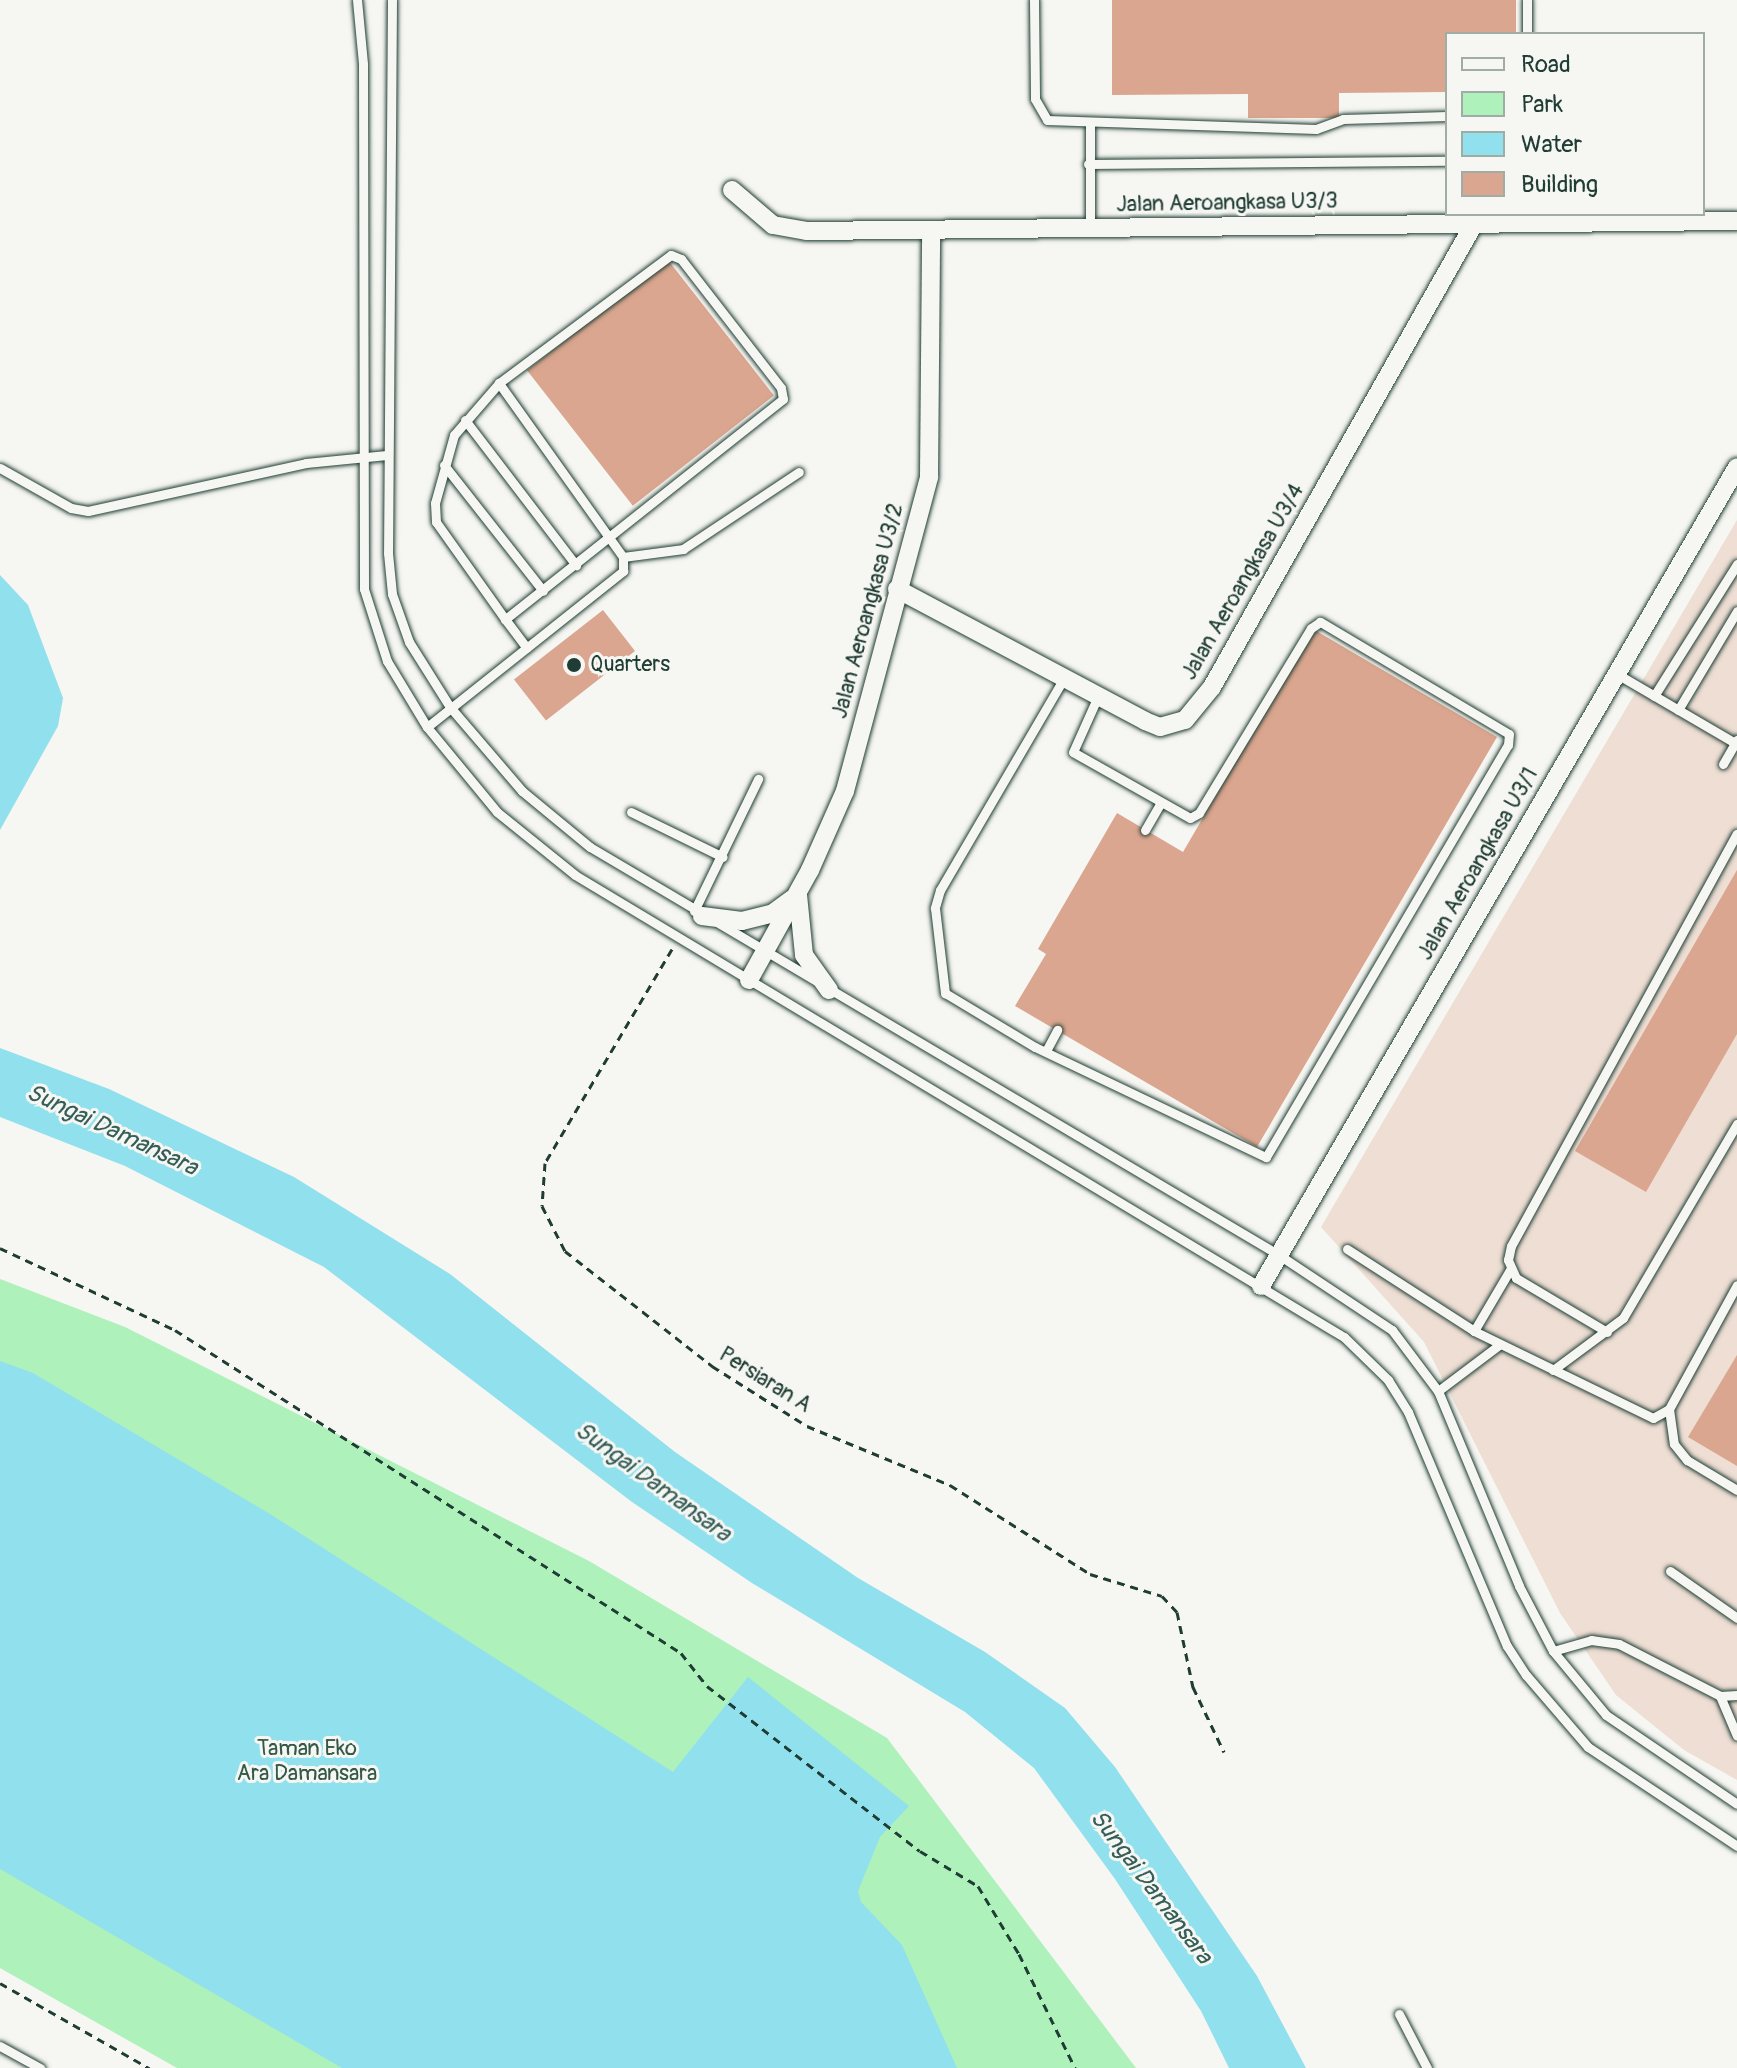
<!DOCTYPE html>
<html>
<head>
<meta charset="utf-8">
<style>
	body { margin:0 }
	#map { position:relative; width:1737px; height:2068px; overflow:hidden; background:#f6f6f2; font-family:Pangolin,sans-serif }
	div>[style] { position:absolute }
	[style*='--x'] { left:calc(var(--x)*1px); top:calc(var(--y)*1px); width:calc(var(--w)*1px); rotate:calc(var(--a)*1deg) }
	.built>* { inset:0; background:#eeded4 }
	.green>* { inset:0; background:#aef1bb }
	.water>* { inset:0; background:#90e0ed }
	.building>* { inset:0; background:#dba68f; transform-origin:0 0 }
	.path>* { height:3px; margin-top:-1.5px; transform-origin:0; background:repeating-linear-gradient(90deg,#1f3d34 0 8px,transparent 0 14px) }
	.roads { filter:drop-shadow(0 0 2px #1f3d34) drop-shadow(0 0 2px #1f3d34) }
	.service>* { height:9px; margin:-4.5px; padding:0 4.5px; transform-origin:4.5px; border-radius:4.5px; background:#f6f6f2 }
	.minor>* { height:18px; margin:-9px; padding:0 9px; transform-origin:9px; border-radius:9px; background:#f6f6f2 }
	.dots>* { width:22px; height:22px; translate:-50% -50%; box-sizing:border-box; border:4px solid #f6f6f2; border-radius:50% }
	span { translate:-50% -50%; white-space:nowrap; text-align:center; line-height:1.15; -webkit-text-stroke:6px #f6f6f2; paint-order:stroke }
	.street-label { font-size:22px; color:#1f3d34 }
	.poi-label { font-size:22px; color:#1f3d34 }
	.left { translate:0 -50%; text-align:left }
	.park-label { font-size:22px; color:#345848 }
	.water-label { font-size:24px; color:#365e59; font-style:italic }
	.legend { position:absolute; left:1445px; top:32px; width:260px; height:184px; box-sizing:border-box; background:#f6f6f2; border:2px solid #a0aca6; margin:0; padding:10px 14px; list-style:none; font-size:24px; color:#1f3d34 }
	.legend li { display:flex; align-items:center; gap:16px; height:40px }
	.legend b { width:40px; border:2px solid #a0aca6 }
</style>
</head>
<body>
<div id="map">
	<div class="built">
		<i style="clip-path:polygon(1737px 520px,1737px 1780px,1684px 1750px,1616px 1695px,1560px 1613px,1424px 1342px,1321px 1227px)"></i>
	</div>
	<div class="green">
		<i style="clip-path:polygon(0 1279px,125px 1327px,589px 1561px,887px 1738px,1136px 2068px,177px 2068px,0 1968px)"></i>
	</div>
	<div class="water">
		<i style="clip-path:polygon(0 575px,28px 605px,63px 698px,58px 726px,0 830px)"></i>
		<i style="clip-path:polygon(0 1048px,109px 1089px,294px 1177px,450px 1274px,675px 1452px,858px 1578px,985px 1652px,1065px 1708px,1115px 1767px,1257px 1976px,1306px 2068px,1229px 2068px,1201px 2011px,1115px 1879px,1034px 1768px,965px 1712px,752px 1583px,632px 1502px,324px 1267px,125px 1166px,0 1117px)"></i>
		<i style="clip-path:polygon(0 1361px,33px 1373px,270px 1514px,673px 1772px,748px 1677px,909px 1806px,880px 1837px,858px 1891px,861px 1902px,902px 1945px,957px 2068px,342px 2068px,0 1869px)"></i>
	</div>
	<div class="building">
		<i style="clip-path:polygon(1112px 0,1516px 0,1516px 34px,1447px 34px,1447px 92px,1339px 93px,1339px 118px,1248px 118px,1248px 94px,1112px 95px)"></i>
		<i style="left:668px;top:260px;width:172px;height:179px;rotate:52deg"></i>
		<i style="left:603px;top:610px;width:52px;height:113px;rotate:52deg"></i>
		<i style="clip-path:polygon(1313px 629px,1497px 737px,1257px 1147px,1015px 1006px,1046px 954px,1038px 949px,1117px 813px,1183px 852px)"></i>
		<i style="clip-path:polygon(1737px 870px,1737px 1034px,1646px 1192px,1575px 1151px)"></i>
		<i style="clip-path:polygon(1737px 1355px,1737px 1466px,1688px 1437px)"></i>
	</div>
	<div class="path">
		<i style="--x:672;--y:949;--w:249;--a:120.7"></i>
		<i style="--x:545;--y:1163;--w:43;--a:94"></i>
		<i style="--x:542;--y:1206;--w:51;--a:62.9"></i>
		<i style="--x:565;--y:1251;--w:187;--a:38"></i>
		<i style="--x:712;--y:1366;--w:112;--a:32.3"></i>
		<i style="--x:807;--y:1426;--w:155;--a:22.4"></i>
		<i style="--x:950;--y:1485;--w:166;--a:32.4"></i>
		<i style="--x:1090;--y:1574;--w:75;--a:17"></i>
		<i style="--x:1162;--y:1596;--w:22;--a:47"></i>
		<i style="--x:1177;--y:1612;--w:77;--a:78"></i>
		<i style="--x:1193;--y:1687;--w:72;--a:64.5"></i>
		<i style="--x:0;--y:1248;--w:193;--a:25.1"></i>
		<i style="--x:175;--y:1330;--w:600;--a:32.55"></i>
		<i style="--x:681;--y:1653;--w:42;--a:51.8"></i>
		<i style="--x:707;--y:1686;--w:269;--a:37.8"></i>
		<i style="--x:920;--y:1851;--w:68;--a:31.1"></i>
		<i style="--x:978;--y:1886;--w:79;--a:58.9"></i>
		<i style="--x:1019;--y:1954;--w:127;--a:63.8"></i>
		<i style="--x:0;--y:1983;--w:172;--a:29.7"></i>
	</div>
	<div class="roads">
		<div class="service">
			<i style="--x:357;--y:0;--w:64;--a:84.6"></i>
			<i style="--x:363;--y:64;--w:525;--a:89.89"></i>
			<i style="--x:364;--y:589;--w:76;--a:72.3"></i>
			<i style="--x:387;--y:661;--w:77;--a:58.8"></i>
			<i style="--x:427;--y:727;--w:110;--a:50.5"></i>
			<i style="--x:497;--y:812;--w:100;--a:38.9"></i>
			<i style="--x:575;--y:875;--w:897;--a:31"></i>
			<i style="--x:1344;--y:1337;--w:62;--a:44.3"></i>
			<i style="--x:1388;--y:1380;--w:38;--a:58"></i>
			<i style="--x:1408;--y:1412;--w:254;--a:67.1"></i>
			<i style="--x:1507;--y:1646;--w:35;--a:57"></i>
			<i style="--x:1526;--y:1675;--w:95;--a:49.3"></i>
			<i style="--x:1588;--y:1747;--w:179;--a:33.6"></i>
			<i style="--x:392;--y:0;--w:553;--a:90.41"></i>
			<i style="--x:388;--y:553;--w:41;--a:84.4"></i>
			<i style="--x:392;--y:594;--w:51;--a:70.5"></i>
			<i style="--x:409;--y:642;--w:77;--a:57.8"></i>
			<i style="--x:450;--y:707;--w:111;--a:49.4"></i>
			<i style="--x:522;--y:791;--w:88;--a:39.5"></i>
			<i style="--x:590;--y:847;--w:801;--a:30.63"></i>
			<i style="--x:1279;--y:1255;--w:136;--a:33.6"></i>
			<i style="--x:1392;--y:1330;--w:76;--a:53"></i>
			<i style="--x:1438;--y:1391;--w:211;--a:67.4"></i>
			<i style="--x:1519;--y:1586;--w:73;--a:62.4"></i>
			<i style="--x:1553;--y:1651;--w:83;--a:50.4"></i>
			<i style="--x:1606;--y:1715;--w:158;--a:34.2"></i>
			<i style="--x:1034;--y:0;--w:99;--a:89.4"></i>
			<i style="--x:1035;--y:99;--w:24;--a:60"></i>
			<i style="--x:1047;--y:120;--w:269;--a:1.9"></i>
			<i style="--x:1316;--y:129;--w:29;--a:-20"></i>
			<i style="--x:1343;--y:119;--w:104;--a:-1.7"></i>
			<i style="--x:1527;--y:0;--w:34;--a:90"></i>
			<i style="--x:1088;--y:164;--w:359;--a:-0.5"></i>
			<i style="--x:1090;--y:228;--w:102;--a:-90"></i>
			<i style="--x:671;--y:255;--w:11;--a:22"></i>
			<i style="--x:681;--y:259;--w:163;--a:52.2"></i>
			<i style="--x:781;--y:388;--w:11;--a:80"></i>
			<i style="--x:783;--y:399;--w:355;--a:141.6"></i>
			<i style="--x:505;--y:619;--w:119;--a:-125.4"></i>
			<i style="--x:436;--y:522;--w:19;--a:-93"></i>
			<i style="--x:435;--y:503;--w:71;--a:-74.4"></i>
			<i style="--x:454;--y:435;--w:69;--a:-49.1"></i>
			<i style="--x:499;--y:383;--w:214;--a:-36.7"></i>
			<i style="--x:465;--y:420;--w:183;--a:52.6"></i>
			<i style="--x:444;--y:465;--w:160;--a:51.8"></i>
			<i style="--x:0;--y:468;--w:81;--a:29.4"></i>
			<i style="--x:71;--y:508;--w:17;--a:10"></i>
			<i style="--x:88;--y:511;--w:223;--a:-12.4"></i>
			<i style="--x:306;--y:463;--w:81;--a:-5.6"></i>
			<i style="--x:623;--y:557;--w:61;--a:-7.6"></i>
			<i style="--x:683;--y:549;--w:139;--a:-33.6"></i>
			<i style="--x:505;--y:619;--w:36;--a:53"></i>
			<i style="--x:1617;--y:674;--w:137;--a:30.3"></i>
			<i style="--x:1064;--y:678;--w:246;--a:120.3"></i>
			<i style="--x:940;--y:890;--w:19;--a:106"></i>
			<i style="--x:935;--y:908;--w:86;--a:83.3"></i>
			<i style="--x:945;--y:993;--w:105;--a:31"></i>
			<i style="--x:1035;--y:1047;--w:256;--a:25.5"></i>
			<i style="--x:1266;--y:1157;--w:478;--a:-59.6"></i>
			<i style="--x:1508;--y:745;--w:11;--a:-85"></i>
			<i style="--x:1509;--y:734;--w:220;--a:-149.3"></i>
			<i style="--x:1320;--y:622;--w:11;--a:146"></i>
			<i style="--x:1311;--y:628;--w:216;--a:121.2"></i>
			<i style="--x:1199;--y:813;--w:10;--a:151"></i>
			<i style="--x:1190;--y:818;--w:134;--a:-150.6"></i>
			<i style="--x:1073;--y:752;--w:61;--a:-65.9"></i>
			<i style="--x:1654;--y:696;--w:156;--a:-57.8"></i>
			<i style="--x:1678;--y:710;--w:115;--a:-59.2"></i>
			<i style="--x:427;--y:727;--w:251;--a:-38.5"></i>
			<i style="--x:623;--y:571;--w:14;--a:-90"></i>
			<i style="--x:623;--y:557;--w:214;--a:-125.5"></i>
			<i style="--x:1723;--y:764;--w:28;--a:-60"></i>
			<i style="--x:631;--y:812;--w:102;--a:26.1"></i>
			<i style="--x:1145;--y:830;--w:30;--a:-60"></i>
			<i style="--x:694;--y:911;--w:147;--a:-64.1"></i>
			<i style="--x:1046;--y:1051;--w:24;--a:-62"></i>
			<i style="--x:1347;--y:1249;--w:151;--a:32.8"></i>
			<i style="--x:1474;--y:1331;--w:199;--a:25.9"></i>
			<i style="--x:1653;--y:1418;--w:18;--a:-29"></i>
			<i style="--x:1669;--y:1409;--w:141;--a:-61.3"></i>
			<i style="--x:1474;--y:1331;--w:71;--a:-59.5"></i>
			<i style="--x:1607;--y:1332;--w:106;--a:-149.3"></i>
			<i style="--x:1516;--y:1278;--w:20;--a:-114"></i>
			<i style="--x:1508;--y:1260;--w:14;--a:-78"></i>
			<i style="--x:1511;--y:1246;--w:470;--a:-61.3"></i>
			<i style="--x:1553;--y:1370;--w:87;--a:-36.6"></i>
			<i style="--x:1623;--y:1318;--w:225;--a:-59.6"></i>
			<i style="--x:1438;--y:1391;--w:76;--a:-37"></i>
			<i style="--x:1669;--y:1409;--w:35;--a:82"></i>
			<i style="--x:1674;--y:1444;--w:21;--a:51"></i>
			<i style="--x:1687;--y:1460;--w:58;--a:31"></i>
			<i style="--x:1670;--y:1571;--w:82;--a:35"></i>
			<i style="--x:1553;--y:1651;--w:40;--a:-16"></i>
			<i style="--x:1591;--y:1640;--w:28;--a:8"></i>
			<i style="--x:1619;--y:1644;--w:114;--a:27.2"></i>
			<i style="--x:1720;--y:1696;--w:43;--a:67"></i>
			<i style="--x:1720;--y:1696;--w:17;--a:-3"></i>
			<i style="--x:1399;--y:2014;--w:61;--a:62.6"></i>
			<i style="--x:0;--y:2046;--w:46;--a:28.8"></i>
		</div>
		<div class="minor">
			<i style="--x:732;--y:190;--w:54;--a:40.5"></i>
			<i style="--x:773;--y:225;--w:35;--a:10"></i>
			<i style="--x:807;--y:231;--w:930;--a:-0.62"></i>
			<i style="--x:897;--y:589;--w:281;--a:28"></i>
			<i style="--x:1145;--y:721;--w:16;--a:22"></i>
			<i style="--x:1160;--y:727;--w:26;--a:-16"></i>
			<i style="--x:1185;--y:720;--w:43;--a:-50.7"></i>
			<i style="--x:1212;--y:687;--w:532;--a:-60.5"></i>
			<i style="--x:798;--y:895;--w:60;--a:84.3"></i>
			<i style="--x:804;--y:955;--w:43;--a:54.5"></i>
			<i style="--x:702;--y:916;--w:40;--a:7.1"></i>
			<i style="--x:742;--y:921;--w:32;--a:-14"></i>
			<i style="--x:773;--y:913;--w:24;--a:-36"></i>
			<i style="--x:749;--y:980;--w:126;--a:-61"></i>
			<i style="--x:810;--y:870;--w:86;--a:-66.1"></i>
			<i style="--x:845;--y:791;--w:325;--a:-75"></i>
			<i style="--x:929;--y:477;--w:247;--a:-89.5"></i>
			<i style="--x:1261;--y:1286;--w:947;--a:-59.83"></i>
		</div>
	</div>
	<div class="dots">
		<i style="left:574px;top:665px;background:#1f3d34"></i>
	</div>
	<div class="street-label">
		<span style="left:1227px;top:203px;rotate:-1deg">Jalan Aeroangkasa U3/3</span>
		<span style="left:1243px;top:582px;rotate:-60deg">Jalan Aeroangkasa U3/4</span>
		<span style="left:868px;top:611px;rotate:-75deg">Jalan Aeroangkasa U3/2</span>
		<span style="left:1478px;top:864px;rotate:-60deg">Jalan Aeroangkasa U3/1</span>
		<span style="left:765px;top:1380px;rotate:32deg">Persiaran A</span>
	</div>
	<div class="poi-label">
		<span class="left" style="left:590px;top:665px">Quarters</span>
	</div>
	<div class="park-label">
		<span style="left:307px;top:1761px">Taman Eko<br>Ara Damansara</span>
	</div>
	<div class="water-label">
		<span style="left:112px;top:1130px;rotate:25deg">Sungai Damansara</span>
		<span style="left:653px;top:1482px;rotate:36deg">Sungai Damansara</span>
		<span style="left:1151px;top:1887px;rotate:53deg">Sungai Damansara</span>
	</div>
	<ul class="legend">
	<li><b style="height:10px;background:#f6f6f2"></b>Road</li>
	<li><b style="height:22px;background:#aef1bb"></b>Park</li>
	<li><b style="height:22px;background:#90e0ed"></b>Water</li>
	<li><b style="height:22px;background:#dba68f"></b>Building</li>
	</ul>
</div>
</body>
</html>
